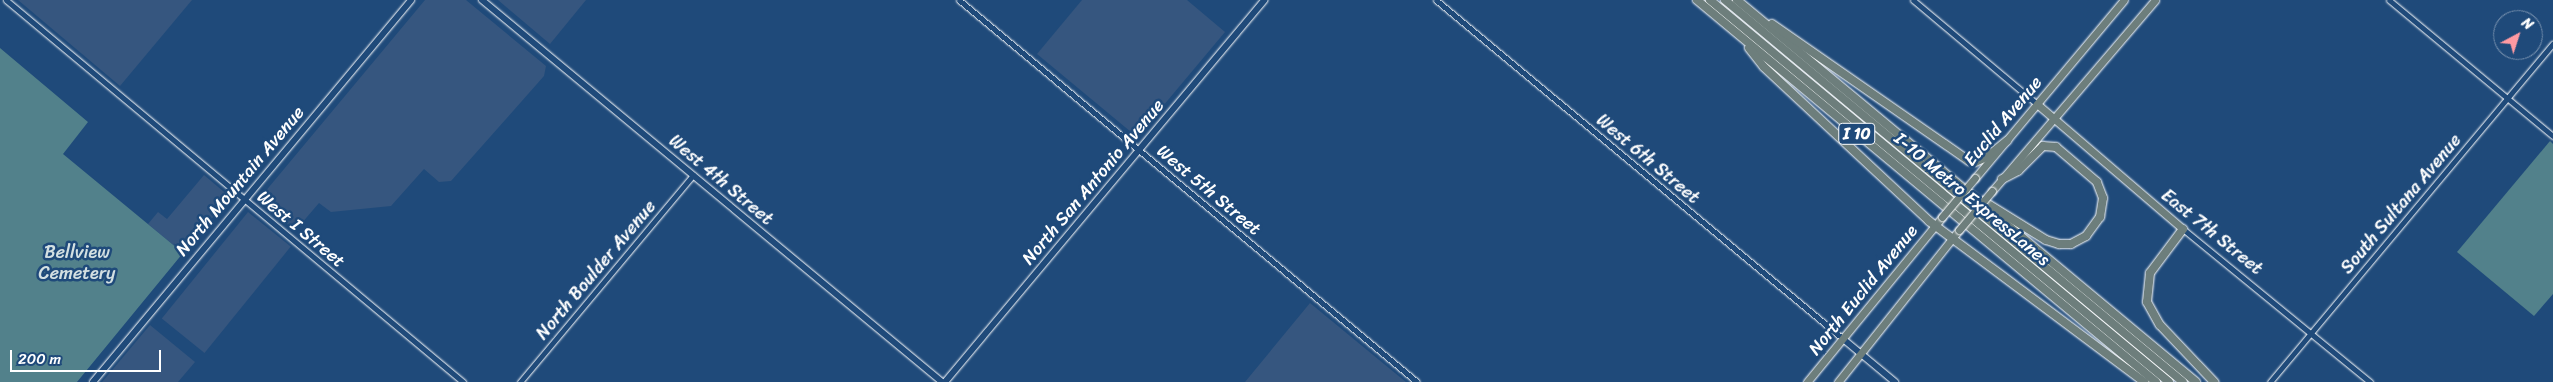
<!DOCTYPE html>
<html>
<head>
<meta charset="utf-8">
<style>
	body { margin:0 }
	#map { position:relative; width:2553px; height:382px; overflow:hidden; background:#1f4a7a; font-family:Sriracha,sans-serif }
	div>[style] { position:absolute }
	[style*='--x'] { left:calc(var(--x)*1px); top:calc(var(--y)*1px); width:calc(var(--w)*1px); rotate:calc(var(--a)*1deg) }
	.built>* { inset:0; background:#36567f; transform-origin:0 0 }
	.green>* { inset:0; background:#52818b }
	.roads { filter:drop-shadow(0 0 1px #fff) drop-shadow(0 0 1px #fff) }
	.tertiary>* { height:5px; margin:-2.5px; padding:0 2.5px; transform-origin:2.5px; border-radius:2.5px; background:#1f4a7a }
	.secondary>* { height:6px; margin:-3px; padding:0 3px; transform-origin:3px; border-radius:3px; background:#1f4a7a }
	.primary>* { height:7px; margin:-3.5px; padding:0 3.5px; transform-origin:3.5px; border-radius:3.5px; background:#6d7e7c }
	.motorway>* { height:8px; margin:-4px; padding:0 4px; transform-origin:4px; border-radius:4px; background:#6d7e7c }
	.bridges { filter:drop-shadow(0 0 1px #fff) drop-shadow(0 0 1px #fff) }
	.primary-bridge>* { height:7px; margin:-3.5px; padding:0 3.5px; transform-origin:3.5px; border-radius:3.5px; background:#6d7e7c }
	span { translate:-50% -50%; white-space:nowrap; text-align:center; line-height:1.15; -webkit-text-stroke:5px #1f4a7a; paint-order:stroke }
	.shield-label span { padding:1px 4px; background:#1f4a7a; border:1px solid; border-radius:4px; -webkit-text-stroke-width:0 }
	.shield-label { font-size:16px; color:#fff; font-weight:700 }
	.street-label { font-size:18px; color:#fff }
	.park-label { font-size:18px; color:#d4e0e2 }
	.north { position:absolute; left:2493px; top:10px; width:50px; height:50px; box-sizing:border-box; background:#1f4a7a; border:1px solid #7992af; border-radius:50%; rotate:40deg; font-size:14px; font-weight:700; line-height:20px; text-align:center; color:#fff }
	.north::after { content:''; display:block; margin:auto; width:18px; height:22px; background:#ff9aa2; clip-path:polygon(50% 0,100% 100%,50% 72%,0 100%) }
	.scale { position:absolute; left:10px; top:350px; width:151px; height:22px; box-sizing:border-box; border:2px solid #fff; border-top:0; padding-left:6px; font-size:15px; line-height:18px; white-space:nowrap; color:#fff; -webkit-text-stroke:4px #1f4a7a; paint-order:stroke }
</style>
</head>
<body>
<div id="map">
	<div class="built">
		<i style="clip-path:polygon(18px 0,192px 0,120px 86px)"></i>
		<i style="clip-path:polygon(425px 0,466px 0,546px 66px,544px 76px,451px 181px,439px 182px,424px 169px,391px 206px,331px 212px,319px 203px,295px 231px,259px 199px)"></i>
		<i style="clip-path:polygon(498px 0,586px 0,550px 44px)"></i>
		<i style="clip-path:polygon(1082px 0,1187px 0,1225px 32px,1137px 137px,1037px 54px)"></i>
		<i style="clip-path:polygon(204px 175px,230px 197px,183px 253px,148px 224px,158px 212px,167px 219px)"></i>
		<i style="left:248px;top:212px;width:55px;height:137px;rotate:39deg"></i>
		<i style="clip-path:polygon(1310px 303px,1384px 364px,1406px 382px,1245px 382px)"></i>
		<i style="clip-path:polygon(150px 325px,195px 362px,178px 382px,102px 382px)"></i>
	</div>
	<div class="green">
		<i style="clip-path:polygon(0 48px,88px 122px,63px 154px,183px 253px,77px 382px,0 382px)"></i>
		<i style="clip-path:polygon(2550px 141px,2553px 144px,2553px 294px,2534px 316px,2457px 252px)"></i>
	</div>
	<div class="roads">
		<div class="tertiary">
			<i style="--x:6;--y:0;--w:596;--a:39.89"></i>
			<i style="--x:959;--y:0;--w:596;--a:39.83"></i>
			<i style="--x:1436;--y:0;--w:528;--a:39.78"></i>
			<i style="--x:1913;--y:0;--w:162;--a:40"></i>
			<i style="--x:2389;--y:0;--w:213;--a:39.7"></i>
			<i style="--x:2183;--y:229;--w:242;--a:39.3"></i>
			<i style="--x:520;--y:382;--w:270;--a:-50.1"></i>
			<i style="--x:2270;--y:382;--w:441;--a:-50.1"></i>
		</div>
		<div class="secondary">
			<i style="--x:482;--y:0;--w:598;--a:39.71"></i>
			<i style="--x:1842;--y:338;--w:69;--a:39.7"></i>
			<i style="--x:93;--y:382;--w:497;--a:-50.2"></i>
			<i style="--x:945;--y:382;--w:498;--a:-50.1"></i>
		</div>
		<div class="primary">
			<i style="--x:2037;--y:104;--w:192;--a:40.6"></i>
			<i style="--x:1975;--y:178;--w:232;--a:-50.1"></i>
			<i style="--x:1992;--y:191;--w:251;--a:-49.5"></i>
			<i style="--x:1807;--y:382;--w:213;--a:-50.7"></i>
			<i style="--x:1838;--y:382;--w:194;--a:-51.5"></i>
		</div>
		<div class="motorway">
			<i style="--x:1697;--y:0;--w:597;--a:39.77"></i>
			<i style="--x:1710;--y:0;--w:597;--a:39.77"></i>
			<i style="--x:1725;--y:0;--w:596;--a:39.83"></i>
			<i style="--x:1737;--y:0;--w:597;--a:39.77"></i>
			<i style="--x:1772;--y:24;--w:240;--a:34.8"></i>
			<i style="--x:1969;--y:161;--w:6;--a:9"></i>
			<i style="--x:1975;--y:162;--w:13;--a:-23"></i>
			<i style="--x:1987;--y:157;--w:26;--a:-39"></i>
			<i style="--x:1749;--y:48;--w:24;--a:52"></i>
			<i style="--x:1764;--y:67;--w:226;--a:43"></i>
			<i style="--x:1929;--y:221;--w:269;--a:36.8"></i>
			<i style="--x:1983;--y:201;--w:74;--a:31.8"></i>
			<i style="--x:2046;--y:240;--w:14;--a:17"></i>
			<i style="--x:2059;--y:244;--w:12;--a:0"></i>
			<i style="--x:2071;--y:244;--w:17;--a:-28"></i>
			<i style="--x:2086;--y:236;--w:24;--a:-54"></i>
			<i style="--x:2100;--y:217;--w:19;--a:-81"></i>
			<i style="--x:2103;--y:198;--w:17;--a:-111"></i>
			<i style="--x:2097;--y:182;--w:54;--a:-139.5"></i>
			<i style="--x:2056;--y:147;--w:13;--a:-176"></i>
			<i style="--x:2043;--y:146;--w:35;--a:135"></i>
			<i style="--x:2018;--y:171;--w:18;--a:153"></i>
			<i style="--x:2183;--y:229;--w:55;--a:126.9"></i>
			<i style="--x:2150;--y:273;--w:29;--a:96"></i>
			<i style="--x:2147;--y:302;--w:26;--a:61"></i>
			<i style="--x:2160;--y:325;--w:79;--a:46.5"></i>
		</div>
	</div>
	<div class="bridges">
		<div class="primary-bridge">
			<i style="--x:1942;--y:217;--w:51;--a:-49.8"></i>
			<i style="--x:1959;--y:230;--w:51;--a:-49.8"></i>
		</div>
	</div>
	<div class="shield-label">
		<span style="left:1857px;top:134px">I 10</span>
	</div>
	<div class="street-label">
		<span style="left:2003px;top:121px;rotate:-50deg">Euclid Avenue</span>
		<span style="left:1648px;top:159px;rotate:40deg">West 6th Street</span>
		<span style="left:721px;top:180px;rotate:40deg">West 4th Street</span>
		<span style="left:240px;top:181px;rotate:-50deg">North Mountain Avenue</span>
		<span style="left:1093px;top:182px;rotate:-50deg">North San Antonio Avenue</span>
		<span style="left:1209px;top:190px;rotate:40deg">West 5th Street</span>
		<span style="left:1972px;top:199px;rotate:40deg">I-10 Metro ExpressLanes</span>
		<span style="left:2401px;top:204px;rotate:-50deg">South Sultana Avenue</span>
		<span style="left:301px;top:229px;rotate:40deg">West I Street</span>
		<span style="left:2212px;top:232px;rotate:39deg">East 7th Street</span>
		<span style="left:596px;top:270px;rotate:-50deg">North Boulder Avenue</span>
		<span style="left:1863px;top:290px;rotate:-51deg">North Euclid Avenue</span>
	</div>
	<div class="park-label">
		<span style="left:77px;top:263px">Bellview<br>Cemetery</span>
	</div>
	<div class="north">N</div>
	<div class="scale">200 m</div>
</div>
</body>
</html>
